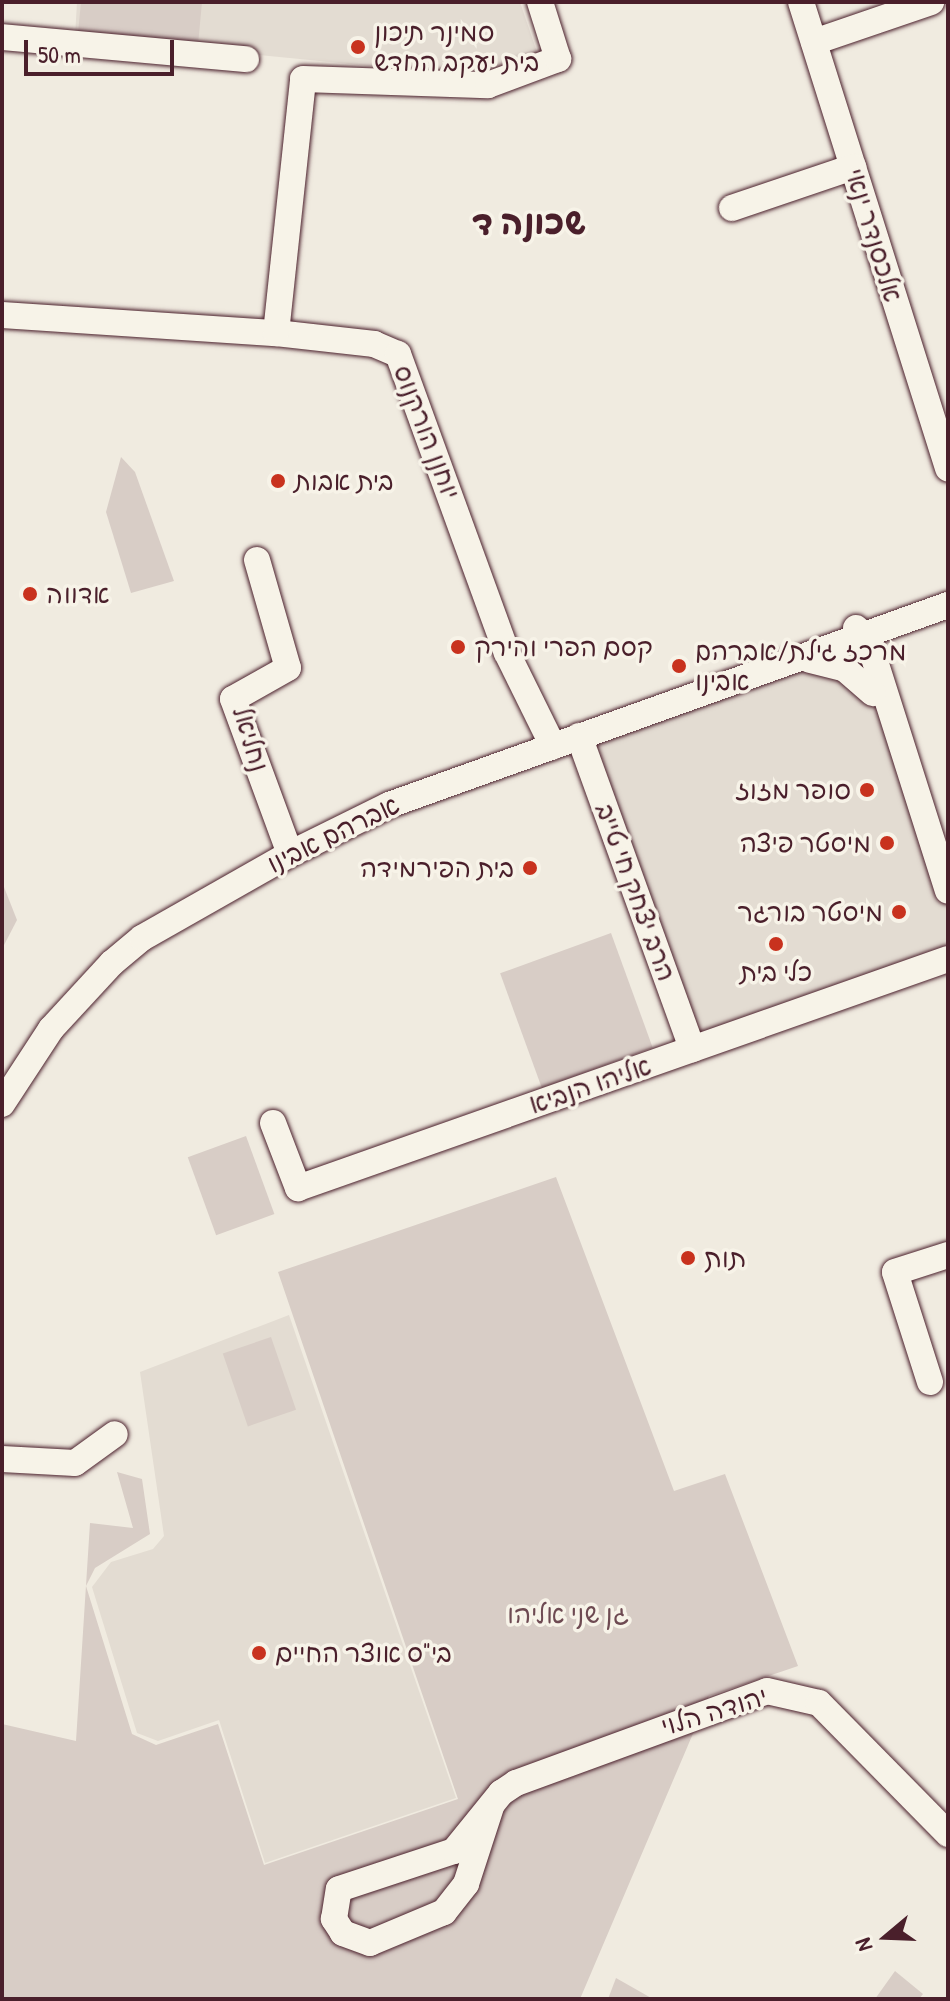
<!DOCTYPE html>
<html>
<head>
<meta charset="utf-8">
<style>
	body { margin:0 }
	#map { position:relative; width:950px; height:2001px; overflow:hidden; background:#f0ebe0; font-family:"Patrick Hand","Playpen Sans Hebrew",sans-serif }
	div>[style] { position:absolute }
	[style*='--x'] { left:calc(var(--x)*1px); top:calc(var(--y)*1px); width:calc(var(--w)*1px); rotate:calc(var(--a)*1deg) }
	.built>* { inset:0; background:#e3dcd2 }
	.green>* { inset:0; background:#d8cdc6; transform-origin:0 0 }
	.roads { filter:drop-shadow(0 0 2px #4a1f2b) drop-shadow(0 0 2px #4a1f2b) }
	.minor>* { height:26px; margin:-13px; padding:0 13px; transform-origin:13px; border-radius:13px; background:#f7f3e8 }
	.dots>* { width:22px; height:22px; translate:-50% -50%; box-sizing:border-box; border:4px solid #f7f3e8; border-radius:50% }
	span { translate:-50% -50%; white-space:nowrap; text-align:center; line-height:1.15; -webkit-text-stroke:7px #f7f3e8; paint-order:stroke }
	.poi-label { font-size:26px; color:#4a1f2b }
	.left { translate:0 -50%; text-align:left }
	.right { translate:-100% -50%; text-align:right }
	.street-label { font-size:26px; color:#4a1f2b }
	.park-label { font-size:26px; color:#6e4a52 }
	.district-label { font-size:34px; color:#4a1f2b; font-weight:700 }
	.frame { position:absolute; inset:0; border:4px solid #4a1f2b; pointer-events:none }
	.north { position:absolute; left:846px; top:1897px; width:80px; height:80px; -webkit-text-stroke:6px #f7f3e8; paint-order:stroke; rotate:251deg; font-size:22px; font-weight:700; line-height:32px; text-align:center; color:#4a1f2b }
	.north::after { content:''; display:block; margin:auto; width:28px; height:36px; background:#4a1f2b; clip-path:polygon(50% 0,100% 100%,50% 72%,0 100%) }
	.scale { position:absolute; left:24px; top:40px; width:150px; height:36px; box-sizing:border-box; border:4px solid #4a1f2b; border-top:0; padding-left:10px; font-size:24px; line-height:28px; white-space:nowrap; color:#4a1f2b; -webkit-text-stroke:6px #f7f3e8; paint-order:stroke }
</style>
</head>
<body>
<div id="map">
	<div class="built">
		<i style="clip-path:polygon(77px 2px,520px 2px,539px 58px,482px 77px,75px 37px)"></i>
		<i style="clip-path:polygon(810px 660px,873px 693px,948px 891px,948px 959px,692px 1049px,579px 736px)"></i>
		<i style="clip-path:polygon(289px 1315px,456px 1798px,265px 1863px,219px 1720px,158px 1741px,137px 1733px,92px 1587px,111px 1562px,153px 1549px,164px 1536px,140px 1372px)"></i>
	</div>
	<div class="green">
		<i style="clip-path:polygon(81px 2px,202px 2px,198px 45px,78px 33px)"></i>
		<i style="clip-path:polygon(121px 457px,135px 472px,174px 581px,131px 593px,106px 512px)"></i>
		<i style="clip-path:polygon(2px 882px,17px 920px,2px 949px)"></i>
		<i style="left:611px;top:933px;width:122px;height:118px;rotate:70deg"></i>
		<i style="left:246px;top:1136px;width:83px;height:62px;rotate:70deg"></i>
		<i style="clip-path:polygon(556px 1177px,674px 1491px,725px 1474px,798px 1666px,709px 1696px,580px 1999px,2px 1999px,2px 1724px,76px 1741px,90px 1523px,133px 1528px,117px 1472px,142px 1479px,150px 1534px,95px 1568px,86px 1586px,132px 1734px,156px 1745px,218px 1724px,264px 1865px,458px 1799px,278px 1272px)"></i>
		<i style="left:271px;top:1337px;width:77px;height:51px;rotate:71deg"></i>
		<i style="clip-path:polygon(895px 1971px,923px 1994px,919px 1999px,875px 1999px)"></i>
		<i style="clip-path:polygon(616px 1978px,653px 1999px,608px 1999px)"></i>
	</div>
	<div class="roads">
		<div class="minor">
			<i style="--x:801;--y:2;--w:489;--a:72.5"></i>
			<i style="--x:2;--y:37;--w:245;--a:5.2"></i>
			<i style="--x:814;--y:42;--w:124;--a:-18.9"></i>
			<i style="--x:732;--y:208;--w:128;--a:-18.7"></i>
			<i style="--x:2;--y:315;--w:275;--a:3.8"></i>
			<i style="--x:276;--y:333;--w:99;--a:6.4"></i>
			<i style="--x:374;--y:344;--w:26;--a:23"></i>
			<i style="--x:398;--y:354;--w:318;--a:70"></i>
			<i style="--x:507;--y:653;--w:104;--a:63.7"></i>
			<i style="--x:276;--y:333;--w:255;--a:-83.9"></i>
			<i style="--x:303;--y:79;--w:185;--a:1.9"></i>
			<i style="--x:488;--y:85;--w:75;--a:-20.4"></i>
			<i style="--x:558;--y:59;--w:60;--a:-107.5"></i>
			<i style="--x:257;--y:560;--w:112;--a:74"></i>
			<i style="--x:288;--y:668;--w:63;--a:150.6"></i>
			<i style="--x:233;--y:699;--w:165;--a:69.8"></i>
			<i style="--x:856;--y:628;--w:16;--a:43"></i>
			<i style="--x:868;--y:639;--w:264;--a:72.4"></i>
			<i style="--x:810;--y:660;--w:36;--a:14"></i>
			<i style="--x:845;--y:669;--w:37;--a:41"></i>
			<i style="--x:579;--y:736;--w:333;--a:70.1"></i>
			<i style="--x:2;--y:1104;--w:90;--a:-56.8"></i>
			<i style="--x:51;--y:1029;--w:90;--a:-47.3"></i>
			<i style="--x:112;--y:963;--w:39;--a:-40"></i>
			<i style="--x:142;--y:938;--w:170;--a:-29.6"></i>
			<i style="--x:290;--y:854;--w:110;--a:-26.3"></i>
			<i style="--x:389;--y:805;--w:594;--a:-19.69"></i>
			<i style="--x:273;--y:1123;--w:70;--a:69"></i>
			<i style="--x:298;--y:1188;--w:689;--a:-19.41"></i>
			<i style="--x:930;--y:1382;--w:115;--a:-107.7"></i>
			<i style="--x:895;--y:1272;--w:56;--a:-17.8"></i>
			<i style="--x:2;--y:1459;--w:73;--a:3.1"></i>
			<i style="--x:75;--y:1463;--w:49;--a:-35.9"></i>
			<i style="--x:491;--y:1807;--w:81;--a:108"></i>
			<i style="--x:466;--y:1884;--w:36;--a:128"></i>
			<i style="--x:444;--y:1912;--w:80;--a:157.3"></i>
			<i style="--x:370;--y:1943;--w:29;--a:-160"></i>
			<i style="--x:343;--y:1933;--w:17;--a:-123"></i>
			<i style="--x:334;--y:1919;--w:30;--a:-81"></i>
			<i style="--x:339;--y:1889;--w:121;--a:-18.3"></i>
			<i style="--x:454;--y:1851;--w:75;--a:-51"></i>
			<i style="--x:501;--y:1793;--w:18;--a:-34"></i>
			<i style="--x:516;--y:1783;--w:267;--a:-20.1"></i>
			<i style="--x:767;--y:1691;--w:53;--a:13"></i>
			<i style="--x:819;--y:1703;--w:184;--a:45.4"></i>
		</div>
	</div>
	<div class="dots">
		<i style="left:358px;top:47px;background:#c8321e"></i>
		<i style="left:278px;top:481px;background:#c8321e"></i>
		<i style="left:30px;top:594px;background:#c8321e"></i>
		<i style="left:458px;top:647px;background:#c8321e"></i>
		<i style="left:679px;top:666px;background:#c8321e"></i>
		<i style="left:867px;top:790px;background:#c8321e"></i>
		<i style="left:887px;top:843px;background:#c8321e"></i>
		<i style="left:530px;top:868px;background:#c8321e"></i>
		<i style="left:899px;top:912px;background:#c8321e"></i>
		<i style="left:776px;top:944px;background:#c8321e"></i>
		<i style="left:688px;top:1258px;background:#c8321e"></i>
		<i style="left:259px;top:1653px;background:#c8321e"></i>
	</div>
	<div class="poi-label">
		<span class="left" style="left:374px;top:47px">סמינר תיכון<br>בית יעקב החדש</span>
		<span class="left" style="left:294px;top:481px">בית אבות</span>
		<span class="left" style="left:46px;top:594px">אדווה</span>
		<span class="left" style="left:474px;top:647px">קסם הפרי והירק</span>
		<span class="left" style="left:695px;top:666px">מרכז גילת/אברהם<br>אבינו</span>
		<span class="right" style="left:851px;top:790px">סופר מזוז</span>
		<span class="right" style="left:871px;top:843px">מיסטר פיצה</span>
		<span class="right" style="left:514px;top:868px">בית הפירמידה</span>
		<span class="right" style="left:883px;top:912px">מיסטר בורגר</span>
		<span style="left:776px;top:972px">כלי בית</span>
		<span class="left" style="left:704px;top:1258px">תות</span>
		<span class="left" style="left:275px;top:1653px">בי"ס אוצר החיים</span>
	</div>
	<div class="street-label">
		<span style="left:874px;top:235px;rotate:73deg">אלכסנדר ינאי</span>
		<span style="left:427px;top:432px;rotate:69deg">יוחנן הורקנוס</span>
		<span style="left:251px;top:739px;rotate:73deg">נחליאל</span>
		<span style="left:333px;top:834px;rotate:-26deg">אברהם אבינו</span>
		<span style="left:636px;top:892px;rotate:70deg">הרב יצחק חי טייב</span>
		<span style="left:590px;top:1085px;rotate:-19deg">אליהו הנביא</span>
		<span style="left:714px;top:1711px;rotate:-17deg">יהודה הלוי</span>
	</div>
	<div class="park-label">
		<span style="left:568px;top:1614px">גן שני אליהו</span>
	</div>
	<div class="district-label">
		<span style="left:529px;top:223px">שכונה ד</span>
	</div>
	<div class="frame"></div>
	<div class="north">N</div>
	<div class="scale">50 m</div>
</div>
</body>
</html>
